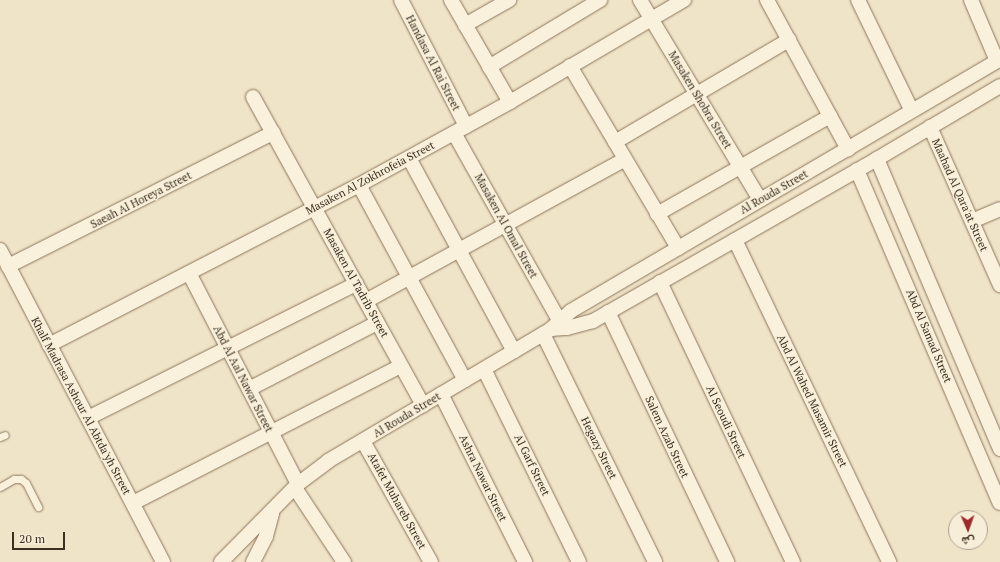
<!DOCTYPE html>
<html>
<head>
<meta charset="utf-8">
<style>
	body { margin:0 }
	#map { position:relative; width:1000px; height:562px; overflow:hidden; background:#f0e4c8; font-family:"PT Serif",Vazirmatn,serif }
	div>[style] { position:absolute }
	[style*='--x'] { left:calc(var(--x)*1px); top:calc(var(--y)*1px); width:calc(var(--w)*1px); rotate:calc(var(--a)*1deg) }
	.roads { filter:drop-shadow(0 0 1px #8d765c) drop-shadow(0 0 1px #8d765c) }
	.service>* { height:7px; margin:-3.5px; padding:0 3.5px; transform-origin:3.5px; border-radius:3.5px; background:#faf1dc }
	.minor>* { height:14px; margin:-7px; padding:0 7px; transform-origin:7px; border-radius:7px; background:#faf1dc }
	span { translate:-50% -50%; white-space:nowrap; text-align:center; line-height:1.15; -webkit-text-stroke:3px #f7eed8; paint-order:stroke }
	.street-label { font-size:11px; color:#3d2e20 }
	.north { position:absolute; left:948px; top:510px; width:40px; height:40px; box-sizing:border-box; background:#f7eed8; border:1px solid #ada18e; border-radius:50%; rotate:178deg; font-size:11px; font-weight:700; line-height:16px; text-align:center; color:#3d2e20 }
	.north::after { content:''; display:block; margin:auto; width:14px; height:18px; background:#9e2a2b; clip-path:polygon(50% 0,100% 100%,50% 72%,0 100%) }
	.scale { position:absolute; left:12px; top:532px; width:53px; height:18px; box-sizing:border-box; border:2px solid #3d2e20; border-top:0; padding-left:5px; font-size:12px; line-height:14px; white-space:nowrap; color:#3d2e20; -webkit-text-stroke:3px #f7eed8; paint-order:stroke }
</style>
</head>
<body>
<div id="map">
	<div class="roads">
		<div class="service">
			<i style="--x:0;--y:437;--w:5;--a:-22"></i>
			<i style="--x:0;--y:487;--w:16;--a:-30"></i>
			<i style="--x:14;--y:479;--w:7;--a:0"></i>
			<i style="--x:21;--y:479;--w:6;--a:39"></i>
			<i style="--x:26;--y:483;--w:27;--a:63"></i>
		</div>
		<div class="minor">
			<i style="--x:401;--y:0;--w:142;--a:62.7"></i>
			<i style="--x:451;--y:0;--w:118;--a:60"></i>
			<i style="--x:640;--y:0;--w:233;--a:59"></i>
			<i style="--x:767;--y:0;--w:170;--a:61.5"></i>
			<i style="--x:858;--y:0;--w:123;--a:64.1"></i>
			<i style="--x:971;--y:0;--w:66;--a:66.9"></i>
			<i style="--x:465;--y:25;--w:51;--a:-29.6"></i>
			<i style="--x:570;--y:66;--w:212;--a:59.3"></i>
			<i style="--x:489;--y:67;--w:130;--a:-31.1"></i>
			<i style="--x:253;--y:97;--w:352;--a:61.1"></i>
			<i style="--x:930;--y:127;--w:173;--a:66.1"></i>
			<i style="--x:454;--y:133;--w:214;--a:60.7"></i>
			<i style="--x:615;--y:142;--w:202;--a:-30.4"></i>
			<i style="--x:409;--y:158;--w:220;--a:61.5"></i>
			<i style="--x:877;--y:159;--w:315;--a:67"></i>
			<i style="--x:857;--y:170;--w:362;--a:66.8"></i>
			<i style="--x:359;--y:185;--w:222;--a:61.5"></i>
			<i style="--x:657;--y:214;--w:199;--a:-29.5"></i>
			<i style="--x:972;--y:221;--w:30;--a:-23"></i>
			<i style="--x:735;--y:240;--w:357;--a:64.4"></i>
			<i style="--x:0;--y:250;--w:352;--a:62.4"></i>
			<i style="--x:8;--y:266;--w:297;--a:-26.7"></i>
			<i style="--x:189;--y:273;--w:237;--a:62.7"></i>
			<i style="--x:660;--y:282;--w:310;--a:64.6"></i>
			<i style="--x:366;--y:301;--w:295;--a:-28.7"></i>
			<i style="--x:608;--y:312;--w:277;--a:64.5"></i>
			<i style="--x:551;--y:329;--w:16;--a:-4"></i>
			<i style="--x:567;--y:328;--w:27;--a:-15"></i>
			<i style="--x:593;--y:321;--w:327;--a:-29.7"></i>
			<i style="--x:877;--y:159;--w:143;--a:-30.7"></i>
			<i style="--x:543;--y:334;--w:254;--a:63.8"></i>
			<i style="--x:49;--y:345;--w:349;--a:-27.3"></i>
			<i style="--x:359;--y:185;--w:172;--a:-28.8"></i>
			<i style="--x:510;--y:102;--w:202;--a:-30.4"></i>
			<i style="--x:484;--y:369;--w:215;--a:63.8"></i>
			<i style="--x:249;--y:389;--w:144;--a:-27.3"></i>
			<i style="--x:441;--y:394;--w:188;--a:63.4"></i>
			<i style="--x:88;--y:418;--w:300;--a:-26.6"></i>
			<i style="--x:363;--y:441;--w:139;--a:60.7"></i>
			<i style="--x:295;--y:488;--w:89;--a:56.5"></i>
			<i style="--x:133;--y:503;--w:301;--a:-27.1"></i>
			<i style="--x:221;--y:562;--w:110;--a:-45.4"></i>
			<i style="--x:298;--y:484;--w:38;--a:-37"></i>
			<i style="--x:328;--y:461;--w:259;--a:-30.6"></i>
			<i style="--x:551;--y:329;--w:27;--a:-42"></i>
			<i style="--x:571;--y:311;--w:498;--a:-30.4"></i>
			<i style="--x:253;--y:562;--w:29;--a:-63"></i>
			<i style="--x:266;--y:536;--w:24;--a:-75"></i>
		</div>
	</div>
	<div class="street-label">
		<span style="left:433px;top:63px;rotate:63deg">Handasa Al Rai Street</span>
		<span style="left:700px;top:100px;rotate:59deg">Masaken Shobra Street</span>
		<span style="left:370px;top:178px;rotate:-28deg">Masaken Al Zokhrofeia Street</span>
		<span style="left:774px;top:192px;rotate:-30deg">Al Rouda Street</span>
		<span style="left:960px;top:195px;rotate:66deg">Maahad Al Qara'at Street</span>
		<span style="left:141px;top:200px;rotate:-27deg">Saeah Al Horeya Street</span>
		<span style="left:506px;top:226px;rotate:61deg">Masaken Al Omal Street</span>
		<span style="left:356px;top:283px;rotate:61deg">Masaken Al Tadrib Street</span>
		<span style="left:929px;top:336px;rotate:67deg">Abd Al Samad Street</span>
		<span style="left:243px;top:379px;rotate:63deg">Abd Al Aal Nawar Street</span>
		<span style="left:812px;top:401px;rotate:64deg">Abd Al Wahed Masamir Street</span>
		<span style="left:81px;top:406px;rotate:62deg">Khalf Madrasa Ashour Al Abtda'yh Street</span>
		<span style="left:407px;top:415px;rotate:-31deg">Al Rouda Street</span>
		<span style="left:726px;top:422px;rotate:65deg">Al Seoudi Street</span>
		<span style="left:667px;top:437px;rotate:65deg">Salem Azab Street</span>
		<span style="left:599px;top:448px;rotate:64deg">Hegazy Street</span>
		<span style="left:532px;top:465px;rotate:64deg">Al Garf Street</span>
		<span style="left:483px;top:478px;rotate:64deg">Ashra Nawar Street</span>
		<span style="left:397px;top:501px;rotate:61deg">Atafet Muhareb Street</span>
	</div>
	<div class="north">ش</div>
	<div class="scale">20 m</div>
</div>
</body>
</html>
